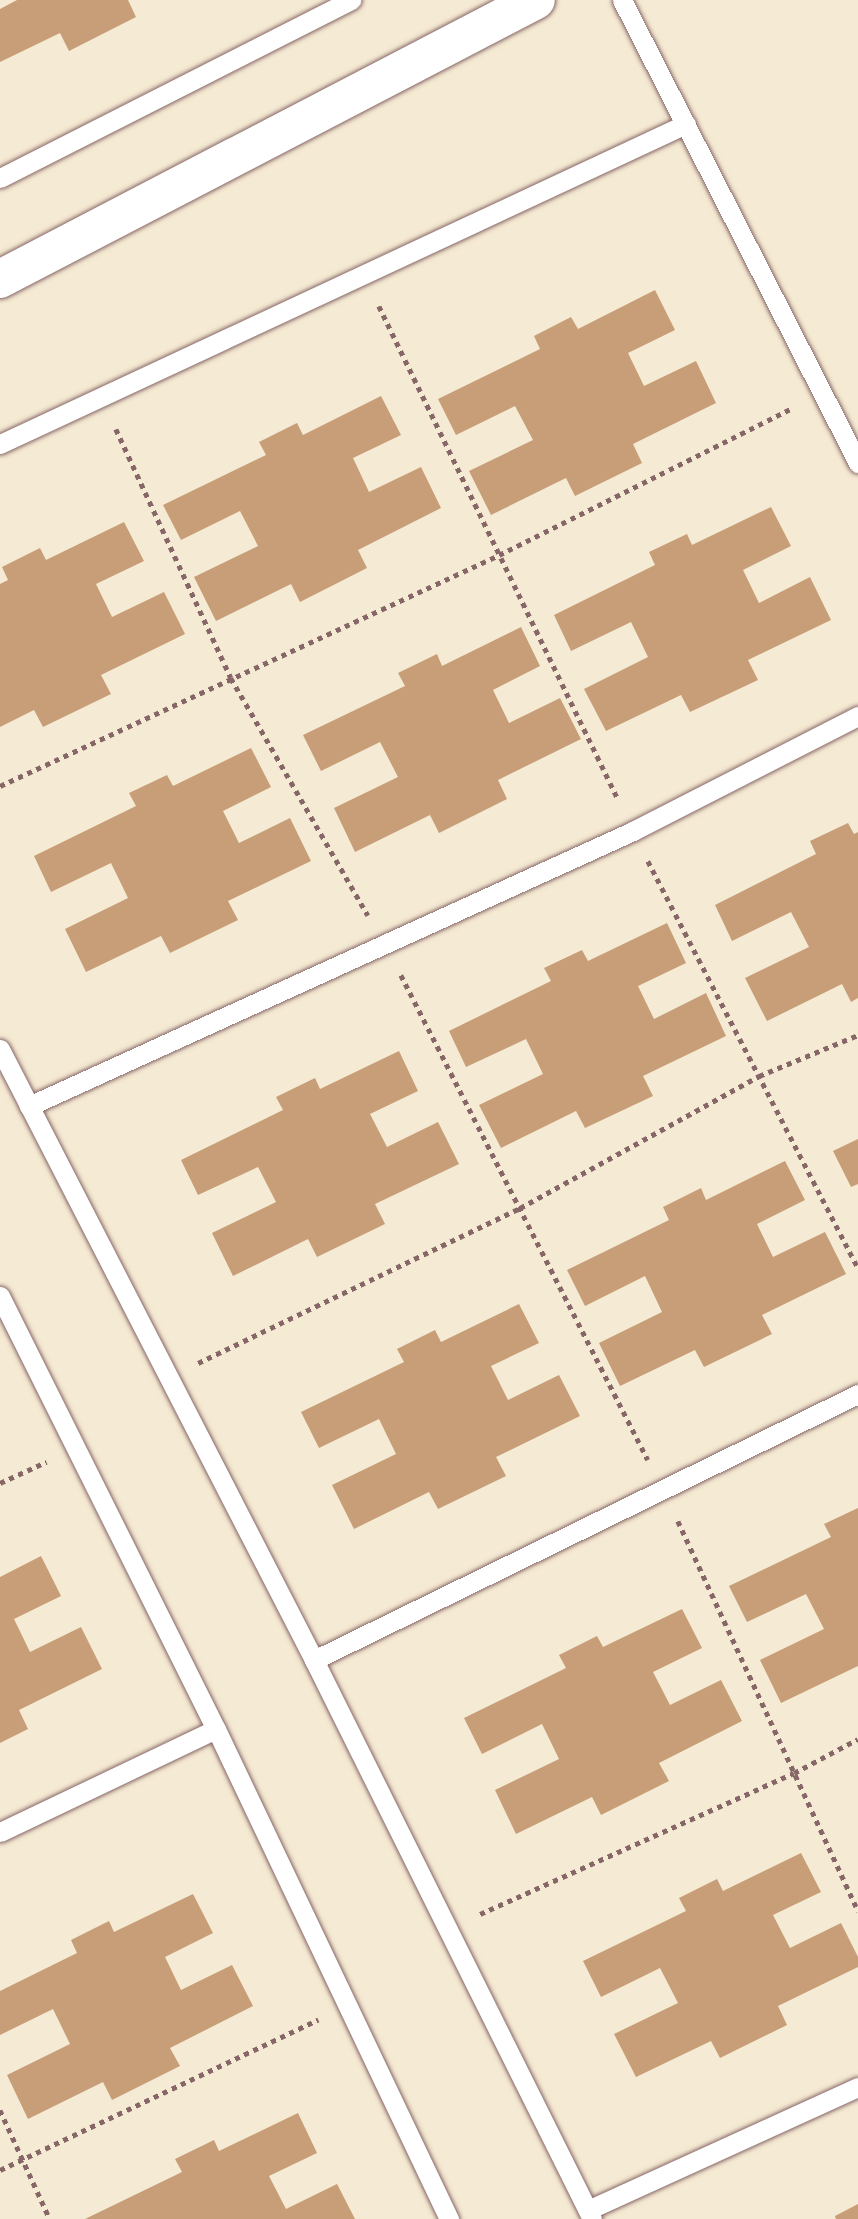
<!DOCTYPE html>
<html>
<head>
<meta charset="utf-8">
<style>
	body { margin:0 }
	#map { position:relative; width:858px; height:2219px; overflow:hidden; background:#f5ead3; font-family:Cardo,serif }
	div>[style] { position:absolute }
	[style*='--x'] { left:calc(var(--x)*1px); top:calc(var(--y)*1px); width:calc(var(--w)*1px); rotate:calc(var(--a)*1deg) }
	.building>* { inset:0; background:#c79e77 }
	.path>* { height:4.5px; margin-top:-2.25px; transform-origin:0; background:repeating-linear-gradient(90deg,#866666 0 5px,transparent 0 10px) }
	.roads { filter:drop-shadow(0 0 2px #866666) drop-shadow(0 0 2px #866666) }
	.lane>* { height:19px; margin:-9.5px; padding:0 9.5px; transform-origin:9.5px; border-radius:9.5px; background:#fff }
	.street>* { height:38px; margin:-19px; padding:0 19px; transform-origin:19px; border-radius:19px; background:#fff }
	span { translate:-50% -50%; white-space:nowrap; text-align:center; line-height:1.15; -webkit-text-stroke:5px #fbf7ec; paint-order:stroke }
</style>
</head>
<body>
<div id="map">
	<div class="building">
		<i style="clip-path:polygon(17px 0,128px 0,136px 17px,69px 51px,60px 33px,0 62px,0 9px)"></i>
		<i style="clip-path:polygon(655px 290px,675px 330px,628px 353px,644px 386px,696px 361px,716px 403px,633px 444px,642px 463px,575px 496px,566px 478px,491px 515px,469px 471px,533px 440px,515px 406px,456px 435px,438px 399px,540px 349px,534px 336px,571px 317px,578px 329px)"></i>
		<i style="clip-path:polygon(381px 396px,401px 435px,353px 458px,369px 492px,421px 467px,441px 508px,358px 550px,367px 568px,300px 602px,291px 584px,216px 621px,194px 577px,258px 546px,240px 511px,181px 540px,163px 505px,266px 455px,259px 442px,297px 423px,303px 435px)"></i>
		<i style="clip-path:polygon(771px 507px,791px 546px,743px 570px,759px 603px,810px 577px,831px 620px,748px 660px,758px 680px,690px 712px,681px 695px,606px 731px,584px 689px,648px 657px,631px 622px,571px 651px,554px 615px,655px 565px,649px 552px,687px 534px,692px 545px)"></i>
		<i style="clip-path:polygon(124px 522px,144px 561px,96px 584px,112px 617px,164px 592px,185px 634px,101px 675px,111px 694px,43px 727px,34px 710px,0 727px,0 584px,8px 580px,2px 567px,40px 548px,46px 560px)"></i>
		<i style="clip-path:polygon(521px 627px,540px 666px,493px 690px,509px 723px,560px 698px,581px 739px,498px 780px,507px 799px,439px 833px,430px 815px,355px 852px,334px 808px,398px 777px,380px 742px,321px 771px,303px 735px,405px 686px,398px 673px,437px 654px,442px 666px)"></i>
		<i style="clip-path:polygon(251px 748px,271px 787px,223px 811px,239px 843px,290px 818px,311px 861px,228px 901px,238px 920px,170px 953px,161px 936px,86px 972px,65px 929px,128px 898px,111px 863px,51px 892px,34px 856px,136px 806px,129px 793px,167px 775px,173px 786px)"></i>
		<i style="clip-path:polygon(848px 823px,854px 834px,858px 832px,858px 998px,851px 1002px,842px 984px,767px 1021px,745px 978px,809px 947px,791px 912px,732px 941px,715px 905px,816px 854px,810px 841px)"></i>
		<i style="clip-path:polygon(667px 923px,686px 963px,638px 986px,654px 1019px,706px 993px,726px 1036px,643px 1076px,653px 1096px,585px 1128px,576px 1111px,501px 1148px,479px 1105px,543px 1074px,526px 1039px,466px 1067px,449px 1031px,551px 981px,544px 968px,582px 950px,588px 961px)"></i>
		<i style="clip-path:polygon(399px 1051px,418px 1091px,370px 1114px,387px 1147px,438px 1122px,459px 1164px,375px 1204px,385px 1224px,317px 1257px,308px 1239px,233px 1276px,212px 1233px,276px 1202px,258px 1167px,198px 1195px,181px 1160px,283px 1110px,276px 1097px,315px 1078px,320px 1089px)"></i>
		<i style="clip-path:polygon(858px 1139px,858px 1184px,851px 1187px,833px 1151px)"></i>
		<i style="clip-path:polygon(785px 1161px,805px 1200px,757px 1224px,773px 1257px,825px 1232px,846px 1274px,762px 1315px,772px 1334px,704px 1367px,695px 1350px,620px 1386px,599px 1343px,662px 1312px,645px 1276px,585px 1306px,567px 1270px,669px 1220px,663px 1207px,701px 1188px,706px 1200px)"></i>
		<i style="clip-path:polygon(519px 1304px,539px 1343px,491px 1366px,508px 1400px,559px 1375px,580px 1416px,496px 1457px,506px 1476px,438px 1509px,429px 1492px,354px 1529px,332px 1485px,396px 1454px,379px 1419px,319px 1448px,301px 1412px,404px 1362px,397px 1349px,435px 1330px,441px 1342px)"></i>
		<i style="clip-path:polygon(858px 1508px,858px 1666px,781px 1703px,760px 1660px,824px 1629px,806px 1594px,747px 1622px,729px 1586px,831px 1537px,824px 1524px)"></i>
		<i style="clip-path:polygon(41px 1556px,61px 1596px,14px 1619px,30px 1652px,81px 1627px,102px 1669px,19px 1710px,28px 1729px,0 1743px,0 1577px)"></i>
		<i style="clip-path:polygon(682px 1609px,702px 1648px,653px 1672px,670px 1705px,721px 1680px,742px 1721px,659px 1763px,669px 1781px,601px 1815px,592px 1797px,516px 1834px,495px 1790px,559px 1759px,542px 1724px,482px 1754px,464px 1718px,566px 1668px,559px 1655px,597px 1636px,603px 1647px)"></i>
		<i style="clip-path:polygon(801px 1853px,821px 1892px,773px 1915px,790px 1948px,841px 1923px,858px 1957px,858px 1967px,778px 2006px,787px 2025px,720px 2058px,711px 2041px,636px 2077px,614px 2034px,678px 2003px,660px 1968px,601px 1997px,583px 1961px,686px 1911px,679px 1898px,717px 1879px,723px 1891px)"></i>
		<i style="clip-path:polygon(193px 1894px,213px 1933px,165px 1957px,181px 1990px,232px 1965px,253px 2006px,170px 2048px,180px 2066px,112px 2100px,103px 2082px,28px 2119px,7px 2075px,70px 2044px,53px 2009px,0 2035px,0 1991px,77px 1953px,71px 1940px,109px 1921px,114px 1932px)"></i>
		<i style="clip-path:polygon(298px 2113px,317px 2153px,269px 2176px,286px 2209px,337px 2184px,355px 2219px,85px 2219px,182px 2172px,175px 2159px,214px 2140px,219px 2151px)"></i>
		<i style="clip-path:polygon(858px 2204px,858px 2219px,836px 2219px,835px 2216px)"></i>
	</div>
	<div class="path">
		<i style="--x:379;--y:306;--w:548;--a:64.14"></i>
		<i style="--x:116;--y:429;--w:274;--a:65.2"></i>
		<i style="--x:231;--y:678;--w:274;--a:60"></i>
		<i style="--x:0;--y:786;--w:550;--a:-24.84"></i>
		<i style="--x:499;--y:555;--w:328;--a:-26.6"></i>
		<i style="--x:648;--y:861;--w:457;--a:62.7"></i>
		<i style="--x:401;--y:975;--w:544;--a:63.01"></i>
		<i style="--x:198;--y:1363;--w:357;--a:-25.7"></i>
		<i style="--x:520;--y:1208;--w:273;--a:-28.9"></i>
		<i style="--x:759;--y:1076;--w:107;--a:-22.5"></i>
		<i style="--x:0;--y:1483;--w:51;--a:-24.5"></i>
		<i style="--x:678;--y:1521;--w:430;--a:65.2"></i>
		<i style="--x:480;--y:1914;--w:344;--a:-24.2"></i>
		<i style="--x:794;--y:1773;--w:72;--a:-28"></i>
		<i style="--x:0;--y:2110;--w:120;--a:65.4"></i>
		<i style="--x:0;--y:2170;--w:352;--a:-25.3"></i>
	</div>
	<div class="roads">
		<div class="lane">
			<i style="--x:622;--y:0;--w:520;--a:62.99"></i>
			<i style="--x:0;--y:178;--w:394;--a:-26.9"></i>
			<i style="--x:0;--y:444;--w:757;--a:-25.01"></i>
			<i style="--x:0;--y:1049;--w:687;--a:62.8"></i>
			<i style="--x:314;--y:1660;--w:624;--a:63.56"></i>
			<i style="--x:29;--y:1106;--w:664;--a:-24.48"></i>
			<i style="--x:633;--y:831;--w:253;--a:-27.1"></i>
			<i style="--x:0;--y:1296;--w:484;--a:63.5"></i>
			<i style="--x:216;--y:1729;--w:543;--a:64.57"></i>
			<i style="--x:314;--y:1660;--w:606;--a:-26.06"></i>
			<i style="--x:0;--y:1832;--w:239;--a:-25.5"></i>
			<i style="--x:588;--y:2210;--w:297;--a:-24.5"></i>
		</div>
		<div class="street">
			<i style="--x:0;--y:279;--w:604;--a:-27.5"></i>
		</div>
	</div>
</div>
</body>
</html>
